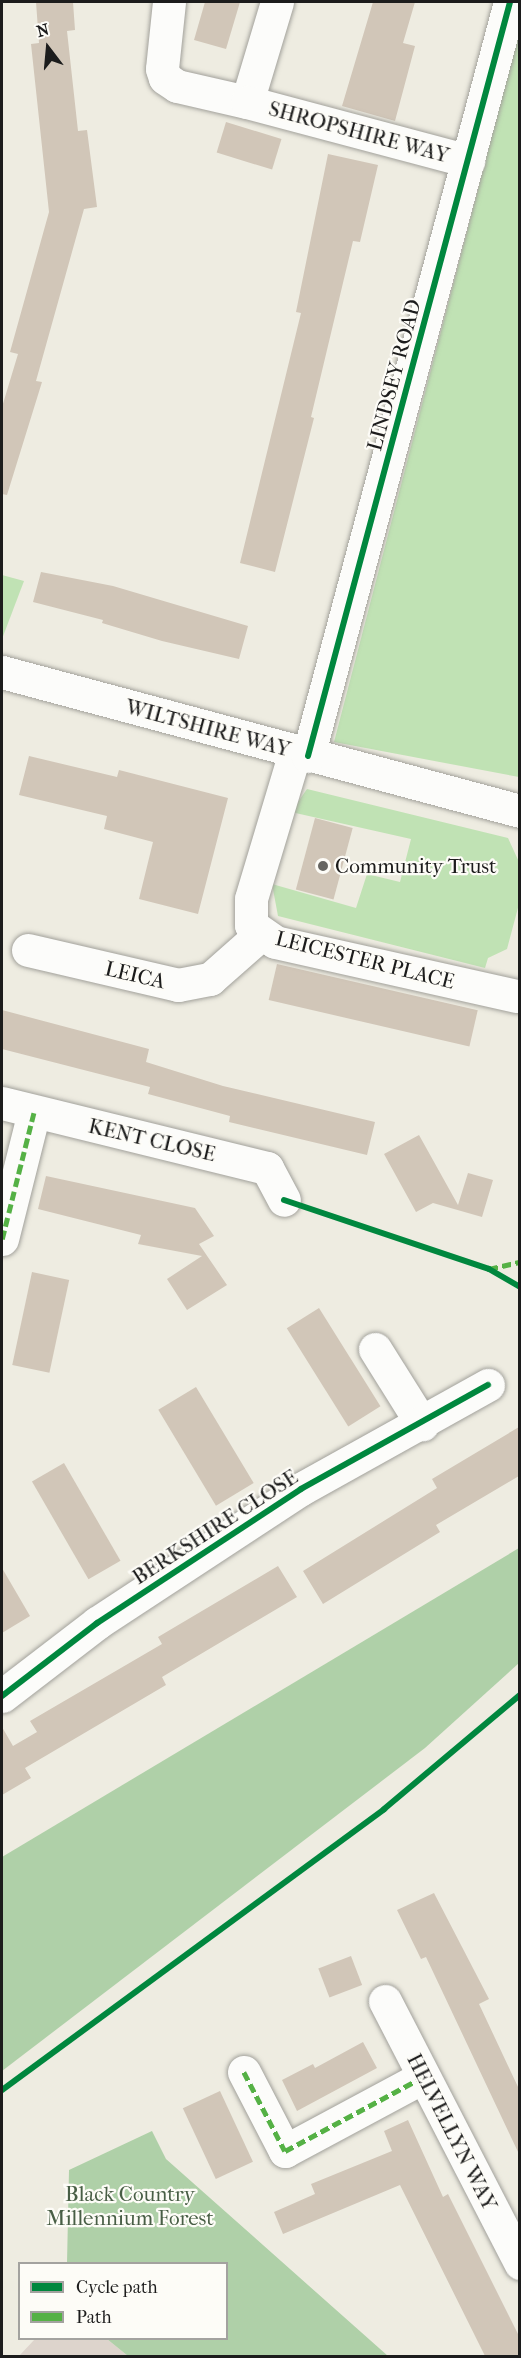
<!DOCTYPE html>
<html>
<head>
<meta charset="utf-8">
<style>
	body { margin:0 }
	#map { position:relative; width:521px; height:2358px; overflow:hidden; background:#eeece1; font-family:"IM FELL French Canon",serif }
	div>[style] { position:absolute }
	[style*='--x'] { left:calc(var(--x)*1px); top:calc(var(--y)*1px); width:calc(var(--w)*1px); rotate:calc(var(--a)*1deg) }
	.industrial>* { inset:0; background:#ddd4cc }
	.green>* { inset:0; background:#c0e2b4 }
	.forest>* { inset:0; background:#afd0a8 }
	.building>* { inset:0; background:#d1c6b8; transform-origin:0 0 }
	.roads { filter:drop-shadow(0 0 2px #a2a19b) drop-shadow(0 0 2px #a2a19b) }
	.street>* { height:33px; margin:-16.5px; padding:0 16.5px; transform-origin:16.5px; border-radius:16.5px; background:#fcfcfa }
	.quiet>* { height:4.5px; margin-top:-2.25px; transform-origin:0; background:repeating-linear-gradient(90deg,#55b145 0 9px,transparent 0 13.5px) }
	.cycleway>* { height:6px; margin:-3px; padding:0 3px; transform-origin:3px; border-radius:3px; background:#00873e }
	.dots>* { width:16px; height:16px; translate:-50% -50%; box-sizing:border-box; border:3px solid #fdfcf7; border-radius:50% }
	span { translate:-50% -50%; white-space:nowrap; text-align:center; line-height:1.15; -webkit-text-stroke:4.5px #fdfcf7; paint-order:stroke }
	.street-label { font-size:21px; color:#1c1c1c }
	.poi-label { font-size:21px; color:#1c1c1c }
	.left { translate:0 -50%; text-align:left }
	.park-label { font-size:21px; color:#485e45 }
	.frame { position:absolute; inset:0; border:3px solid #1c1c1c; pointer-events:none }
	.legend { position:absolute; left:18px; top:2262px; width:210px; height:78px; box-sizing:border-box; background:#fdfcf7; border:2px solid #a3a29f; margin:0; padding:8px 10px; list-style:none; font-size:18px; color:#1c1c1c }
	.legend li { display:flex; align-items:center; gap:12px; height:30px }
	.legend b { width:30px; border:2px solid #a3a29f }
	.north { position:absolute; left:18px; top:18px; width:60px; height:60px; -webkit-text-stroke:4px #fdfcf7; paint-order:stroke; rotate:344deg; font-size:16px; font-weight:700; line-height:24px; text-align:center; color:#1c1c1c }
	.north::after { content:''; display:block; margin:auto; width:21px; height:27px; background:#1c1c1c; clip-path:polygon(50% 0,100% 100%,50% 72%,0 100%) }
</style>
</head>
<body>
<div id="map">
	<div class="industrial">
		<i style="clip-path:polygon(35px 2339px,107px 2339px,128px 2356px,19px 2356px)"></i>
	</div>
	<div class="green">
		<i style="clip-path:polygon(519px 32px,519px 777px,334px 742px)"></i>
		<i style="clip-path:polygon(2px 575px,24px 581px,2px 639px)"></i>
		<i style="clip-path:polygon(307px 789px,508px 838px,519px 862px,519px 904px,507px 949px,488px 958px,485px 968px,278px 916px,272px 884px,356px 908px,367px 874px,400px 882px,411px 839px,291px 812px)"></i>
	</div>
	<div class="forest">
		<i style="clip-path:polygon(519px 1548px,519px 1663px,425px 1748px,2px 2071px,2px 1857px)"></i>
		<i style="clip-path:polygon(152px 2131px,166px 2159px,388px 2356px,128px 2356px,107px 2339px,226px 2338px,226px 2264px,67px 2263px,69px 2170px)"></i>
	</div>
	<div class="building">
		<i style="clip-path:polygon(36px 2px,73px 2px,75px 30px,67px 31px,78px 131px,87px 130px,97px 207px,84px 209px,36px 381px,42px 382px,7px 495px,2px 494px,2px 407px,18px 354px,10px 352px,49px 212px,31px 44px,39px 43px)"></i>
		<i style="clip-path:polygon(205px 2px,240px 2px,226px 49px,194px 40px)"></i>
		<i style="clip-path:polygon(373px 2px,415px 2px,403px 43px,415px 46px,395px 121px,342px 106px)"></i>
		<i style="left:226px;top:122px;width:58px;height:32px;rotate:17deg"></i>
		<i style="clip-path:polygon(328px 154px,378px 165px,360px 242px,353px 241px,311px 417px,314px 418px,275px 572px,240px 563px,301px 313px,296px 312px)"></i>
		<i style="clip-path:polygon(41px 572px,113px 586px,248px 626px,239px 659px,162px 641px,102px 623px,103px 620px,33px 602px)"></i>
		<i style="clip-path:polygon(29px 756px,117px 777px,119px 770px,228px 798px,198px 914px,139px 899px,153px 842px,104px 829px,107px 816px,19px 795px)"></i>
		<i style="left:315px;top:818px;width:39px;height:74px;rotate:15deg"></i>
		<i style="left:277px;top:964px;width:206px;height:37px;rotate:13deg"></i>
		<i style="clip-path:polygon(2px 1010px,149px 1049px,146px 1062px,223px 1086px,375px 1122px,367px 1155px,229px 1122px,230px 1116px,148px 1094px,150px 1087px,2px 1049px)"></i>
		<i style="clip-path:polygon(419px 1135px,458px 1205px,468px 1173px,493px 1180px,482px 1217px,433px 1203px,416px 1212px,384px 1154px)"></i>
		<i style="clip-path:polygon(46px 1176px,195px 1208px,214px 1236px,199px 1244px,227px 1285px,187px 1310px,167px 1279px,202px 1256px,138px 1244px,141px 1235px,38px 1209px)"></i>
		<i style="left:32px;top:1272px;width:38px;height:95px;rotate:12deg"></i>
		<i style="left:319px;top:1308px;width:116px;height:38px;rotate:58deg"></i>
		<i style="left:196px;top:1387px;width:112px;height:44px;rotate:59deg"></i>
		<i style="clip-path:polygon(519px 1427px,519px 1476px,436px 1525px,440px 1532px,323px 1604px,303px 1571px,437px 1488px,432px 1479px)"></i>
		<i style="left:64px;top:1463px;width:113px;height:37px;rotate:60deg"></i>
		<i style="clip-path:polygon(278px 1566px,297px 1597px,162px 1677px,166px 1685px,25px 1768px,31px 1778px,2px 1795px,2px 1727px,13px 1746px,37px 1732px,30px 1721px,162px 1644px,158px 1637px)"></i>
		<i style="clip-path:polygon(2px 1568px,30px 1616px,2px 1633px)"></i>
		<i style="clip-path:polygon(434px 1893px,489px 1999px,479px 2004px,519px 2089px,519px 2154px,426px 1957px,421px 1959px,397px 1910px)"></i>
		<i style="left:351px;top:1956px;width:31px;height:35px;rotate:69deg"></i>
		<i style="clip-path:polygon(363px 2042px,377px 2068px,297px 2111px,282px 2080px,313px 2064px,315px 2068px)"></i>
		<i style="left:220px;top:2091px;width:78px;height:41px;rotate:65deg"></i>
		<i style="clip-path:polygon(408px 2120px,443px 2197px,448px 2194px,519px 2336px,519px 2356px,485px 2356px,400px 2185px,283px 2234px,274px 2212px,315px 2194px,311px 2184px,392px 2151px,384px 2131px)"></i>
	</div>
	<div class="roads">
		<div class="street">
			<i style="--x:169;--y:2;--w:67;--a:96"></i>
			<i style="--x:162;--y:69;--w:9;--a:72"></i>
			<i style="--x:165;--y:78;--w:14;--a:34"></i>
			<i style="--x:177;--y:86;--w:72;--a:12.9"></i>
			<i style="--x:277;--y:2;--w:104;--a:106.7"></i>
			<i style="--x:247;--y:102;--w:229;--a:14.9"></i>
			<i style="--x:2;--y:672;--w:536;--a:15.02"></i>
			<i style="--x:295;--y:752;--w:153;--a:106.7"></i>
			<i style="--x:251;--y:899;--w:26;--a:90"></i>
			<i style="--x:251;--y:925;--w:29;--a:35"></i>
			<i style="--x:275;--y:942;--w:248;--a:12.6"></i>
			<i style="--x:308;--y:756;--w:781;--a:-75"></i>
			<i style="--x:28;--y:950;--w:154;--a:13.1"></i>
			<i style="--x:178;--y:985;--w:33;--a:-11"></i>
			<i style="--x:210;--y:979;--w:69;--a:-41.5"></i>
			<i style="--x:2;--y:1103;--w:273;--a:13.8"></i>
			<i style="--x:267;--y:1168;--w:36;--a:62"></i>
			<i style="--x:2;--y:1239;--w:131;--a:-75.9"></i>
			<i style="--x:375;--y:1349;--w:89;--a:57.9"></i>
			<i style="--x:2;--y:1696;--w:120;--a:-37.5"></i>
			<i style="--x:97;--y:1623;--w:244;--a:-33.3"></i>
			<i style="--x:301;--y:1489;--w:214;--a:-29.1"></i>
			<i style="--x:385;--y:2001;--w:295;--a:62.7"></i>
			<i style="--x:244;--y:2072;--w:89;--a:62.6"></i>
			<i style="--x:285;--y:2151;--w:157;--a:-28.2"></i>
		</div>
	</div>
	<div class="quiet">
		<i style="--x:2;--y:1239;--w:131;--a:-75.9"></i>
		<i style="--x:489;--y:1269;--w:32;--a:-13"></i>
		<i style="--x:244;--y:2072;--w:89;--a:62.6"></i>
		<i style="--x:285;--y:2151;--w:157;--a:-28.2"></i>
	</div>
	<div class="cycleway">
		<i style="--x:308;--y:756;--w:781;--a:-75"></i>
		<i style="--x:284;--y:1200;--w:216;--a:18.6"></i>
		<i style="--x:489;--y:1269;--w:36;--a:30"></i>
		<i style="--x:2;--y:1696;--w:120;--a:-37.5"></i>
		<i style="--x:97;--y:1623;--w:244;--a:-33.3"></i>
		<i style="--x:301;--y:1489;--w:214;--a:-29.1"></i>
		<i style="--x:2;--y:2090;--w:474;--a:-36.3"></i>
		<i style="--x:384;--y:1809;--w:177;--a:-40"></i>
	</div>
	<div class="dots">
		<i style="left:323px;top:866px;background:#666561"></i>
	</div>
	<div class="street-label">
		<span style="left:359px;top:132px;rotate:15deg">SHROPSHIRE WAY</span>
		<span style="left:394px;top:375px;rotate:-75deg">LINDSEY ROAD</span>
		<span style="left:208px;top:728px;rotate:15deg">WILTSHIRE WAY</span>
		<span style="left:365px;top:960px;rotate:14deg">LEICESTER PLACE</span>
		<span style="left:135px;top:975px;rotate:13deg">LEICA</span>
		<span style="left:152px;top:1140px;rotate:13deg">KENT CLOSE</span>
		<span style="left:215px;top:1527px;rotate:-33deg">BERKSHIRE CLOSE</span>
		<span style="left:452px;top:2132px;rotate:63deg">HELVELLYN WAY</span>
	</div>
	<div class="poi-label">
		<span class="left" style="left:335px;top:866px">Community Trust</span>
	</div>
	<div class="park-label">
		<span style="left:130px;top:2206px">Black Country<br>Millennium Forest</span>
	</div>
	<div class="frame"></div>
	<ul class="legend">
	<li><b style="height:8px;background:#00873e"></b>Cycle path</li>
	<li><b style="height:8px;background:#55b145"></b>Path</li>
	</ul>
	<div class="north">N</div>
</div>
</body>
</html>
